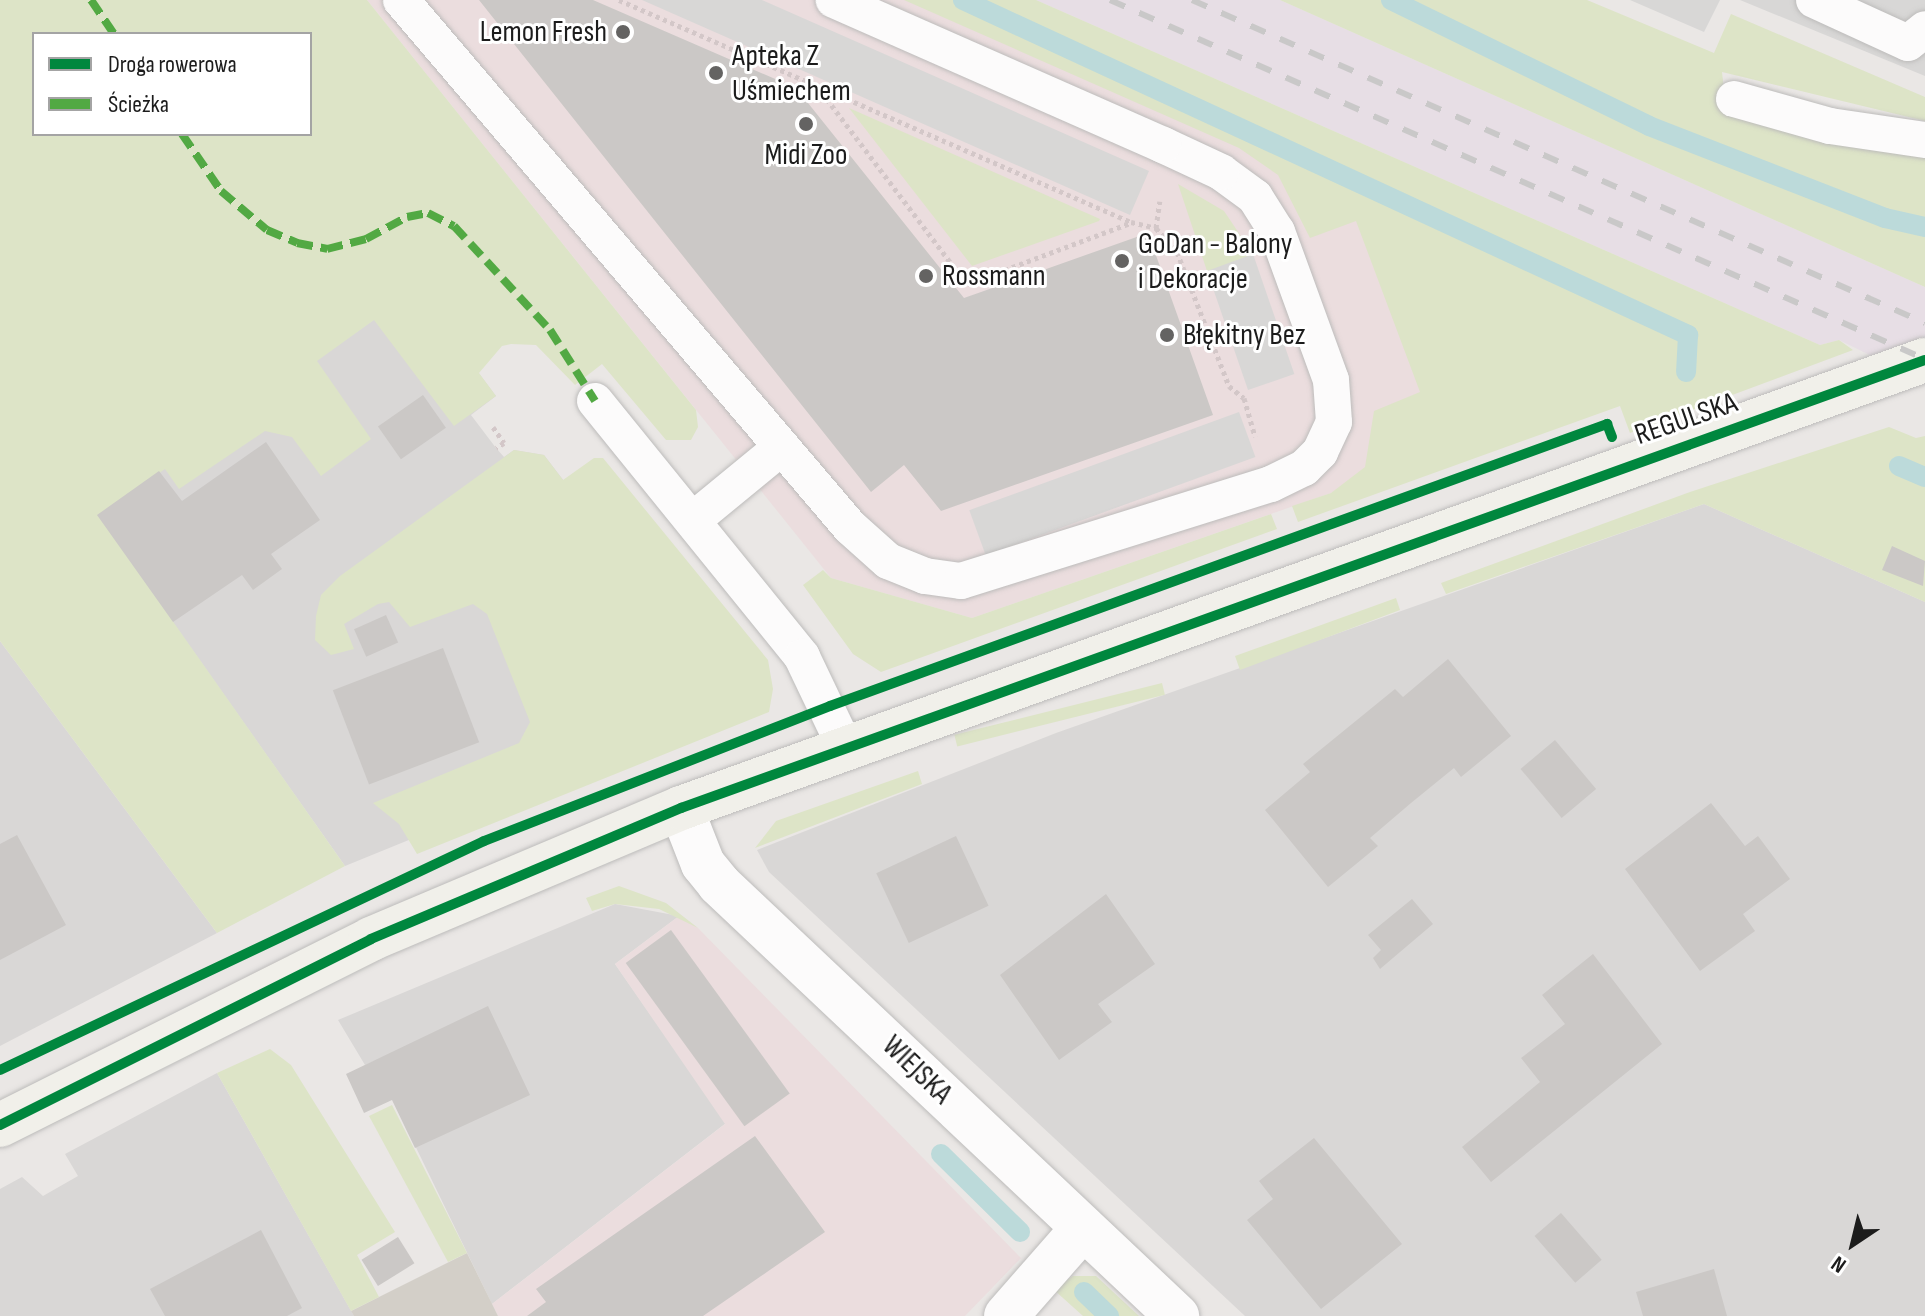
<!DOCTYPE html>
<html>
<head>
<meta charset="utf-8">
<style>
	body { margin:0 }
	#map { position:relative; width:1925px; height:1316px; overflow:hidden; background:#eae7e5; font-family:"Sofia Sans Condensed",sans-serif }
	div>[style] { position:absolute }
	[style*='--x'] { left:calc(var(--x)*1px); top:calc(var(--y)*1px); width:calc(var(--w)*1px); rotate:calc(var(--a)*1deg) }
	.residential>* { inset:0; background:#d9d7d6 }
	.commercial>* { inset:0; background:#ebddde }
	.industrial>* { inset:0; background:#e7dee5 }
	.religious>* { inset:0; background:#d8d7d6; transform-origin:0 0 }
	.construction>* { inset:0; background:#d3cfc8 }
	.grass>* { inset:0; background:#dde4c7; transform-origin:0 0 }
	.stream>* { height:20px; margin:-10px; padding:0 10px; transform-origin:10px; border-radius:10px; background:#bcdada }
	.building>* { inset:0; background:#cbc8c6; transform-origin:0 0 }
	.path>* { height:5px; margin-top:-2.5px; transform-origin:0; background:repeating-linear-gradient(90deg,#d3c7c8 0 4px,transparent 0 8px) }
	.roads { filter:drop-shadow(0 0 2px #bdbcbb) drop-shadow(0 0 2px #bdbcbb) }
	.lane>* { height:36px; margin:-18px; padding:0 18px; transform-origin:18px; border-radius:18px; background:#fcfbfb }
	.street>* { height:44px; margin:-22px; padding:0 22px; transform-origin:22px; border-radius:22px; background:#fcfbfb }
	.secondary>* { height:44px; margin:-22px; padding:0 22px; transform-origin:22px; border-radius:22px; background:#f1f0ea }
	.rail>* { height:6px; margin-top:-3px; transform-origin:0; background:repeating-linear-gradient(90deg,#c9c8c8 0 16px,transparent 0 32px) }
	.quiet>* { height:8px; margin-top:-4px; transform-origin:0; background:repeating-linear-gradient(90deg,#52a943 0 16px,transparent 0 24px) }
	.cycleway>* { height:10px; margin:-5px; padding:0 5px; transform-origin:5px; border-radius:5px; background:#00873e }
	.dots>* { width:22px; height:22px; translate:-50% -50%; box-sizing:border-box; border:4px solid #fff; border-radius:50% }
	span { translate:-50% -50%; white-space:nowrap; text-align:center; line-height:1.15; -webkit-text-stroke:6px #fff; paint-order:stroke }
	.poi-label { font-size:30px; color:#1c1c1c }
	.right { translate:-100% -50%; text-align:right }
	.left { translate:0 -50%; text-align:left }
	.street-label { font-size:30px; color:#1c1c1c }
	.legend { position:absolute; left:32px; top:32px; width:280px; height:104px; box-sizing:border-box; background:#fff; border:2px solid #a4a4a4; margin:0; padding:10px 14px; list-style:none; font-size:24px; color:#1c1c1c }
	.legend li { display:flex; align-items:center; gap:16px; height:40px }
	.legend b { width:40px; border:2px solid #a4a4a4 }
	.north { position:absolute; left:1813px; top:1204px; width:80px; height:80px; -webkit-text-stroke:6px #fff; paint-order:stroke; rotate:215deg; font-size:22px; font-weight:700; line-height:32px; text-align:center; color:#1c1c1c }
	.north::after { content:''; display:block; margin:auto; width:28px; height:36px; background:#1c1c1c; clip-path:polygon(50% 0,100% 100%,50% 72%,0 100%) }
</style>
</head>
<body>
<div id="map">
	<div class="residential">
		<i style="clip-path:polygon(416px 290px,496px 396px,471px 415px,496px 448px,504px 457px,514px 450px,544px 455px,737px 706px,345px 866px,97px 515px)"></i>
		<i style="clip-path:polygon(1704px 504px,1925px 602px,1925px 1316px,1245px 1316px,769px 872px,757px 850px,1056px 733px)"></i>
		<i style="clip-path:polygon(0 641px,217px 933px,0 1046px)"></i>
		<i style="clip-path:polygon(615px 904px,679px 916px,615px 964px,726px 1123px,492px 1304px,374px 1061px,365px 1065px,338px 1020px)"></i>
		<i style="clip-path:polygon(217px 1073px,354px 1316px,0 1316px,0 1189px,22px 1177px,43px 1196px,78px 1176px,65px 1154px)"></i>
	</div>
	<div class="commercial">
		<i style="clip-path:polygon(367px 0,913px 0,1681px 339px,1331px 493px,972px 618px,831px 578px)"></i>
		<i style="clip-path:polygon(679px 916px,698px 928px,1021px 1258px,965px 1316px,498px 1316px,492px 1304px,725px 1124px,615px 964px)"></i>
	</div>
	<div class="industrial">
		<i style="clip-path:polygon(1036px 0,1280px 0,1925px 287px,1925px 382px,1839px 340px,1820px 345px)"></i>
	</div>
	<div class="religious">
		<i style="clip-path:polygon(642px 0,762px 0,1149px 171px,1130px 215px)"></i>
		<i style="clip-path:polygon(1630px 0,1720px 0,1704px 32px)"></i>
		<i style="clip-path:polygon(1740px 0,1925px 0,1925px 76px)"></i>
		<i style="left:1253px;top:254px;width:127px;height:49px;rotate:71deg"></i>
		<i style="left:1239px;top:412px;width:48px;height:287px;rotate:70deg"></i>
	</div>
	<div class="construction">
		<i style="clip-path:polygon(467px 1253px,498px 1316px,354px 1316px,351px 1311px)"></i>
	</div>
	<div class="grass">
		<i style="clip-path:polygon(evenodd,0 0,367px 0,696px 410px,698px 427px,691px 440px,666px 440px,602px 364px,575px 385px,536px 345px,511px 344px,502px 346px,479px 373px,496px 396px,454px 426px,374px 320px,317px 361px,371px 439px,321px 476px,292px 437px,265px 431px,179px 489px,165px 469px,98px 515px,345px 866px,217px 933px,0 641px,0 0,34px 34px,310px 34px,310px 134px,34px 134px,34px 34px)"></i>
		<i style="clip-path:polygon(904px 0,1036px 0,1820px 345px,1839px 340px,1853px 350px,1630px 433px,1620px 406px,1298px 522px,1292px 506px,1331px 493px,1365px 467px,1374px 411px,1420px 392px,1356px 221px,1310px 238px,1278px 175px,1239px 148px)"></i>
		<i style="clip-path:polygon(1280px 0,1587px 0,1714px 53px,1731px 14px,1925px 97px,1925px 121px,1722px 72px,1724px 90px,1925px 154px,1925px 287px)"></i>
		<i style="clip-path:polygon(849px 108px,1100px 219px,1099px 221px,972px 266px)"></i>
		<i style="clip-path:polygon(1178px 184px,1224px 211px,1253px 254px,1207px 271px)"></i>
		<i style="clip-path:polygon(1889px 427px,1916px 438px,1925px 436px,1925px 602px,1704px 504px,1446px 594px,1441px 583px,1690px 492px)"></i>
		<i style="clip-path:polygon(514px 450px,544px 455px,563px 480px,594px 458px,603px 458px,768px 660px,773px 689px,769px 712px,417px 854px,399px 824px,373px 803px,519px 743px,530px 722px,487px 614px,473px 604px,410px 627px,389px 602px,378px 604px,344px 624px,354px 649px,331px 655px,315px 640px,316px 616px,321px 595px,340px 576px)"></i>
		<i style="clip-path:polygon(1271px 514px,1277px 529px,881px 672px,853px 654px,803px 585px,823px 570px,831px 578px,972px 618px)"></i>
		<i style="clip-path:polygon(1396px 598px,1400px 610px,1240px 670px,1235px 656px)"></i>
		<i style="left:1162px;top:683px;width:12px;height:214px;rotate:76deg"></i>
		<i style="clip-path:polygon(918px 771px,922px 784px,755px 848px,776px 821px)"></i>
		<i style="clip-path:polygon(619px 886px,666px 903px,698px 928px,659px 909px,615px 904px,592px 911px,586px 898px)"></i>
		<i style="clip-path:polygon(270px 1049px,291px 1065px,395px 1232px,357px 1255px,379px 1297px,351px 1311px,217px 1073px)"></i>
		<i style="clip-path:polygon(392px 1105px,467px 1253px,448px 1262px,369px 1116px)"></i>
		<i style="clip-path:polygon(1073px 1276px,1096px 1276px,1139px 1316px,1083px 1316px,1053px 1289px)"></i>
	</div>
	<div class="stream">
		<i style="--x:963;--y:0;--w:799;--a:24.8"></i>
		<i style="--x:1688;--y:335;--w:37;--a:93"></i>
		<i style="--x:1391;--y:0;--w:287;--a:26"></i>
		<i style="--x:1649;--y:126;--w:253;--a:21.3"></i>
		<i style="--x:1885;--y:218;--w:41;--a:12.7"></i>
		<i style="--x:1899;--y:466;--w:28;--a:23"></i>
		<i style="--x:941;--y:1154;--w:111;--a:44.6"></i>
		<i style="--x:1084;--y:1292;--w:35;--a:44"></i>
	</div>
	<div class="building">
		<i style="clip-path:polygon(479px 0,593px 0,796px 88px,964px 298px,1148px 233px,1213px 415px,941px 511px,904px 465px,871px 492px)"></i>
		<i style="left:423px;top:395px;width:40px;height:55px;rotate:55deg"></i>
		<i style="clip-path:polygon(266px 442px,320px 520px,271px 554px,282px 569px,253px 590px,242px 575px,173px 622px,97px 515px,159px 471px,182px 501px)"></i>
		<i style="clip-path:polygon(1892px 546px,1925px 561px,1923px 586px,1882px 570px)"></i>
		<i style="left:386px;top:615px;width:30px;height:35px;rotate:66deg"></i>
		<i style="left:443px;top:648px;width:101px;height:118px;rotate:69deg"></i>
		<i style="clip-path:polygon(1448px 659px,1511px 736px,1461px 777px,1454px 768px,1411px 803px,1370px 838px,1378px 846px,1328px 887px,1265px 810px,1310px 772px,1303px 764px,1395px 689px,1403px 697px)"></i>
		<i style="left:1555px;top:740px;width:64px;height:45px;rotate:50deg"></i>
		<i style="clip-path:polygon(1711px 803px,1745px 846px,1758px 836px,1790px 879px,1743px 914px,1755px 931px,1700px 971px,1625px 869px)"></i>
		<i style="clip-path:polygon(17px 835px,66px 925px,0 960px,0 844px)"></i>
		<i style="left:956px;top:836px;width:77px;height:88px;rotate:65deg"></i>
		<i style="clip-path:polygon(1106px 894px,1155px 964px,1098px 1004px,1112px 1022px,1059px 1060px,1000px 975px)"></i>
		<i style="clip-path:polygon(1412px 899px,1433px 924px,1380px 969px,1373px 958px,1381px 950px,1368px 935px)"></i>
		<i style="left:671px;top:930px;width:202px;height:56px;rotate:54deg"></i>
		<i style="clip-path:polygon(1593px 954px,1662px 1044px,1491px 1182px,1462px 1147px,1540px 1082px,1521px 1058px,1565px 1024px,1542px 995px)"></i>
		<i style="clip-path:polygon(488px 1006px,530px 1095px,415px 1148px,392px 1100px,364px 1113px,346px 1074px)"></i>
		<i style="clip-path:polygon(755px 1136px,825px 1232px,703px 1316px,527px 1316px,546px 1302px,536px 1289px)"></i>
		<i style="clip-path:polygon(1314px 1138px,1402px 1244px,1321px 1309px,1247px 1220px,1273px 1199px,1259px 1181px)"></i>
		<i style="left:1561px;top:1213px;width:62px;height:35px;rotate:49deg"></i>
		<i style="clip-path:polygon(261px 1230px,302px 1308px,287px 1316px,165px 1316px,150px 1289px)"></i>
		<i style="left:398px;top:1237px;width:31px;height:43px;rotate:58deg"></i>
		<i style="clip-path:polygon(1714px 1269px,1727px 1316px,1643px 1316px,1636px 1292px)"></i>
	</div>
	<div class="path">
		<i style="--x:619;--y:0;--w:558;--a:23.44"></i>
		<i style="--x:1131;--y:222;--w:26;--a:13"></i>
		<i style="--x:1156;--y:228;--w:32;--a:49"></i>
		<i style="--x:1177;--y:252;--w:144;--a:68.8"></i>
		<i style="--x:1229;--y:386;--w:19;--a:39"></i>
		<i style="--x:1244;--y:398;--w:40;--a:74"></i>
		<i style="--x:817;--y:86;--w:248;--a:52.9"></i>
		<i style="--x:967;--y:284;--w:174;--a:-20.5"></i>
		<i style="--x:1156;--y:228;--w:27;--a:-82"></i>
		<i style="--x:493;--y:427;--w:19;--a:55"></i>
		<i style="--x:504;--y:443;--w:9;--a:148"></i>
	</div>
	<div class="roads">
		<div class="lane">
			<i style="--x:401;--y:0;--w:692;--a:49.57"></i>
			<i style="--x:850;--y:527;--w:51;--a:41.8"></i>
			<i style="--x:888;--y:561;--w:40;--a:22"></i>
			<i style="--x:925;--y:576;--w:36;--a:8"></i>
			<i style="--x:961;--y:581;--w:325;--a:-17.4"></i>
			<i style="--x:1271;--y:484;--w:37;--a:-26"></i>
			<i style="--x:1304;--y:468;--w:23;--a:-45"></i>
			<i style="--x:1320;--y:452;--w:33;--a:-65"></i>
			<i style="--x:1334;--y:422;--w:42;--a:-94.1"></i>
			<i style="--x:1331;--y:380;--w:158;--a:-110"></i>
			<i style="--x:1277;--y:232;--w:41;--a:-122.2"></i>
			<i style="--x:1255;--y:197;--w:42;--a:-143.7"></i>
			<i style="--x:1221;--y:172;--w:64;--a:-155"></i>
			<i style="--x:1163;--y:145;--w:360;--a:-156.2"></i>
			<i style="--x:1814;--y:0;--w:103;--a:24.6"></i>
			<i style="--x:1908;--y:43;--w:22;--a:-39"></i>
			<i style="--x:1734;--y:99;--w:100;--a:15.7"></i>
			<i style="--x:1830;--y:126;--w:96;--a:8.4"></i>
			<i style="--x:595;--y:401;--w:329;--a:51"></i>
			<i style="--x:802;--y:657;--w:100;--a:64.5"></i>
			<i style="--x:693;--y:520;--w:115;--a:-39.4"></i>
		</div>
		<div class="street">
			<i style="--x:681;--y:808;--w:60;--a:68.6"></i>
			<i style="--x:703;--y:864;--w:26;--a:51"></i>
			<i style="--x:719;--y:884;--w:630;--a:43.33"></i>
			<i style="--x:1006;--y:1316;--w:117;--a:-48.8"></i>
		</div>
		<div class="secondary">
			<i style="--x:0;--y:1125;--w:415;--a:-26.6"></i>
			<i style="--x:371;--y:939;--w:337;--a:-22.9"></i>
			<i style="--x:681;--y:808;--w:1322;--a:-19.81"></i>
		</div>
	</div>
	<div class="rail">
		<i style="--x:1110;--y:0;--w:891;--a:23.77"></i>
		<i style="--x:1192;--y:0;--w:801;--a:23.78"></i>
	</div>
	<div class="quiet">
		<i style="--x:91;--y:0;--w:41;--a:55.9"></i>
		<i style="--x:182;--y:134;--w:69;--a:55.6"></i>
		<i style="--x:221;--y:191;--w:60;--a:40.3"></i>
		<i style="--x:267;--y:230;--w:33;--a:23"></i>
		<i style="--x:297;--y:243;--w:31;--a:11"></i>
		<i style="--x:327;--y:249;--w:40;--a:-14.4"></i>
		<i style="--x:366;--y:239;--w:47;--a:-28.2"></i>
		<i style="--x:407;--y:217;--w:21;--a:-11"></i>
		<i style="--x:428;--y:213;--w:29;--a:27"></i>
		<i style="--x:454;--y:226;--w:142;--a:47.3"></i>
		<i style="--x:550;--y:330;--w:84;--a:57.6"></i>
	</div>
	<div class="cycleway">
		<i style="--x:0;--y:1070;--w:535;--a:-25.32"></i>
		<i style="--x:484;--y:841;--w:371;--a:-21.3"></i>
		<i style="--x:830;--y:706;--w:827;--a:-19.95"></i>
		<i style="--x:1607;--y:424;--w:14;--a:69"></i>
		<i style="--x:0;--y:1125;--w:415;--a:-26.6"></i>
		<i style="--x:371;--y:939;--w:337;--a:-22.9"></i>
		<i style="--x:681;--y:808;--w:1322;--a:-19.81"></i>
	</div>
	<div class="dots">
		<i style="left:623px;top:32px;background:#646362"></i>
		<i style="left:716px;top:73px;background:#646362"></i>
		<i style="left:806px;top:124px;background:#646362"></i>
		<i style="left:1122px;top:261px;background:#646362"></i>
		<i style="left:926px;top:276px;background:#646362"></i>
		<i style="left:1167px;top:335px;background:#646362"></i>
	</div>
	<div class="poi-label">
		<span class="right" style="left:607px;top:32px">Lemon Fresh</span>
		<span class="left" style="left:732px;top:73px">Apteka Z<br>Uśmiechem</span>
		<span style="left:806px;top:155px">Midi Zoo</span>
		<span class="left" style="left:1138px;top:261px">GoDan - Balony<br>i Dekoracje</span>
		<span class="left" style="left:942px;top:276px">Rossmann</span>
		<span class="left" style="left:1183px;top:335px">Błękitny Bez</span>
	</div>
	<div class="street-label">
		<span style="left:1686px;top:419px;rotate:-19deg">REGULSKA</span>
		<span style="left:917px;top:1070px;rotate:44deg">WIEJSKA</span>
	</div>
	<ul class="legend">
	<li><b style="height:10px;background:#00873e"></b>Droga rowerowa</li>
	<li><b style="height:10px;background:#52a943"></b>Ścieżka</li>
	</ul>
	<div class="north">N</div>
</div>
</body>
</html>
